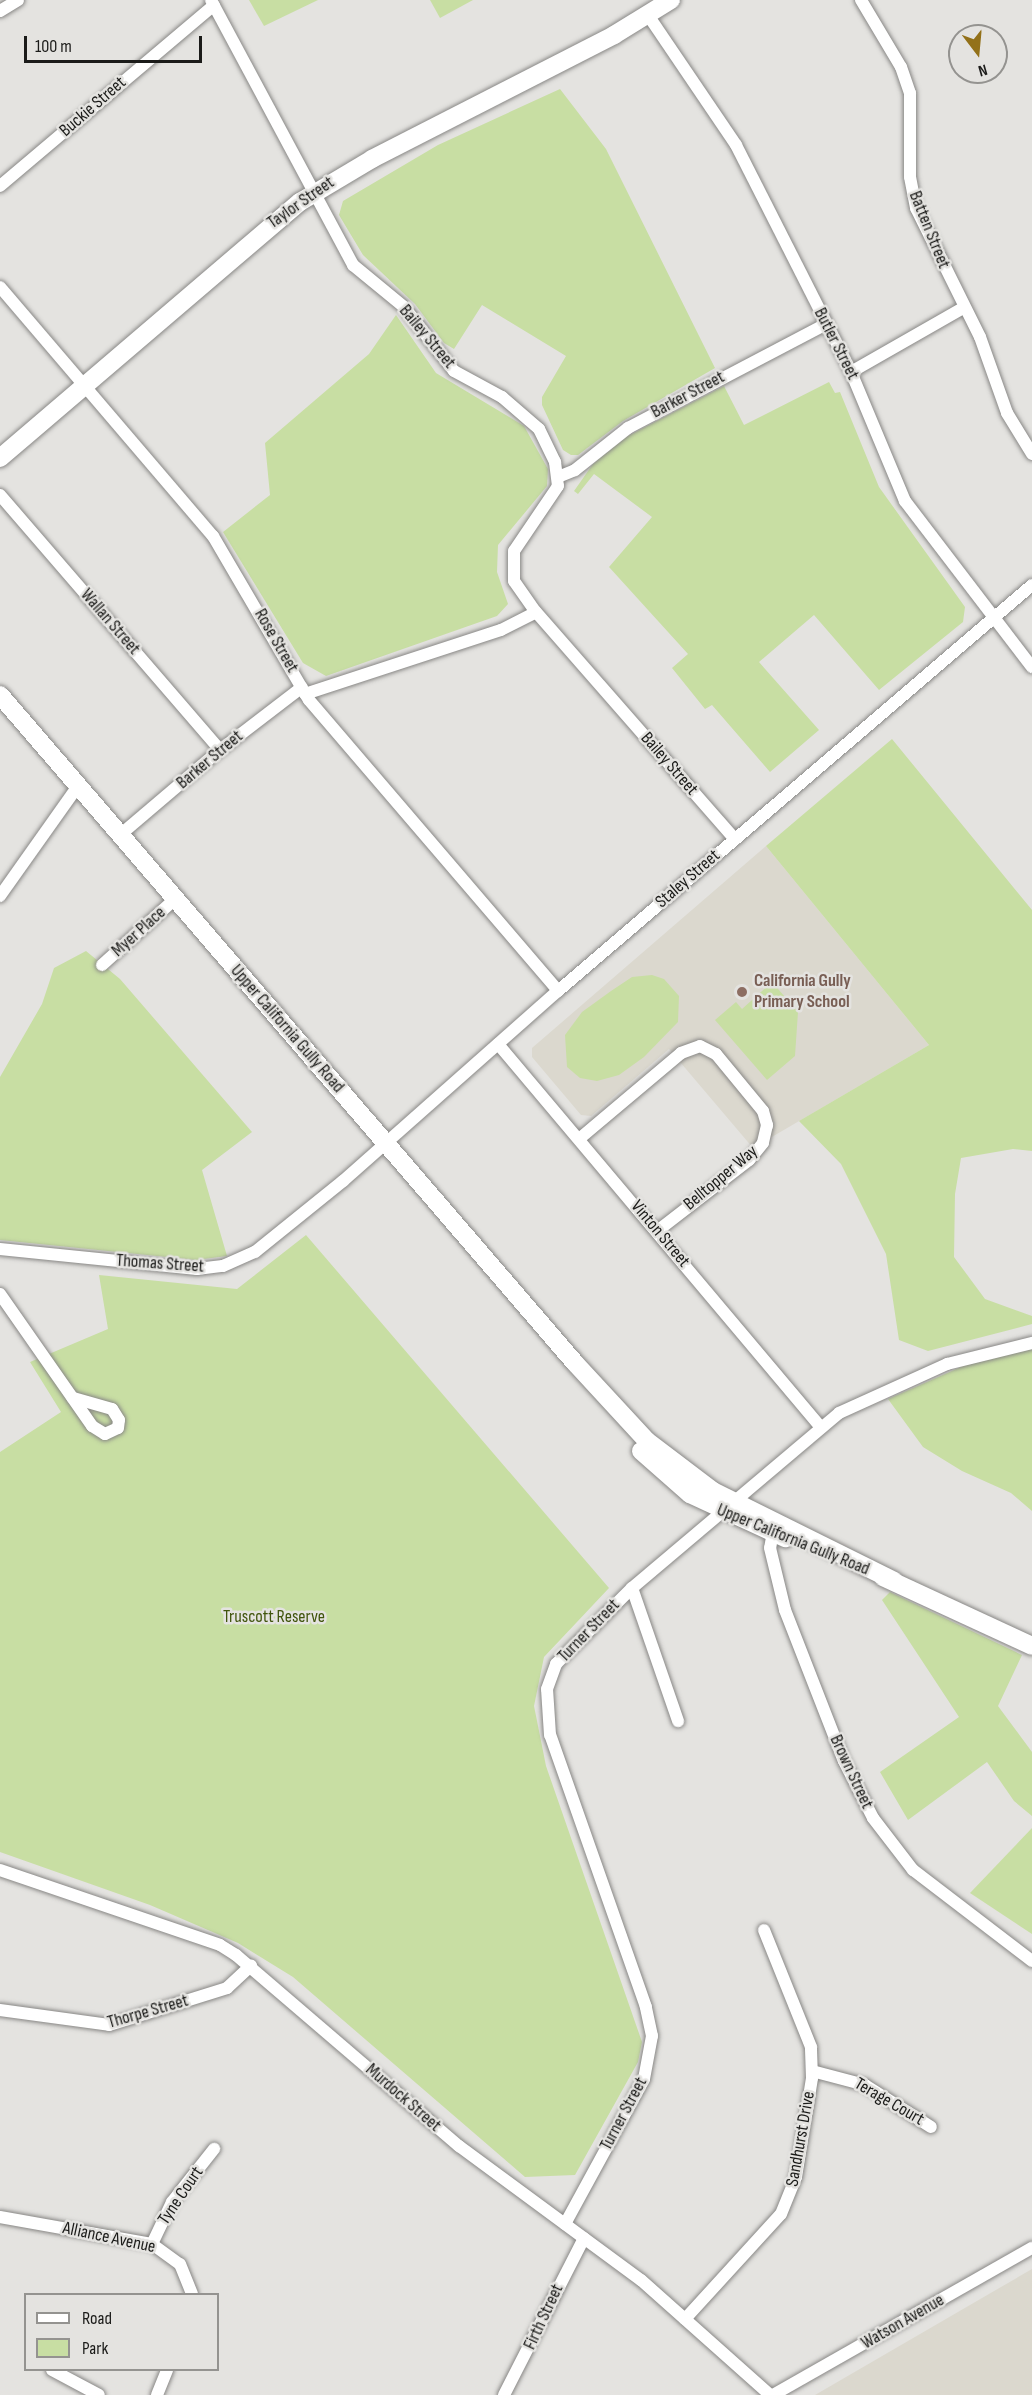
<!DOCTYPE html>
<html>
<head>
<meta charset="utf-8">
<style>
	body { margin:0 }
	#map { position:relative; width:1032px; height:2395px; overflow:hidden; background:#e4e3e0; font-family:"Sofia Sans Condensed",sans-serif }
	div>[style] { position:absolute }
	[style*='--x'] { left:calc(var(--x)*1px); top:calc(var(--y)*1px); width:calc(var(--w)*1px); rotate:calc(var(--a)*1deg) }
	.built>* { inset:0; background:#dbd8ce }
	.green>* { inset:0; background:#c8dea3 }
	.roads { filter:drop-shadow(0 0 2px #888785) drop-shadow(0 0 2px #888785) }
	.street>* { height:12px; margin:-6px; padding:0 6px; transform-origin:6px; border-radius:6px; background:#fff }
	.secondary>* { height:18px; margin:-9px; padding:0 9px; transform-origin:9px; border-radius:9px; background:#fff }
	.dots>* { width:16px; height:16px; translate:-50% -50%; box-sizing:border-box; border:3px solid #e4e3e0; border-radius:50% }
	span { translate:-50% -50%; white-space:nowrap; text-align:center; line-height:1.15; -webkit-text-stroke:5px #e4e3e0; paint-order:stroke }
	.street-label { font-size:18px; color:#1b1b19 }
	.education-label { font-size:18px; color:#785e54; font-weight:700 }
	.left { translate:0 -50%; text-align:left }
	.park-label { font-size:18px; color:#40550c }
	.legend { position:absolute; left:24px; top:2293px; width:195px; height:78px; box-sizing:border-box; background:#e4e3e0; border:2px solid #949390; margin:0; padding:8px 10px; list-style:none; font-size:18px; color:#1b1b19 }
	.legend li { display:flex; align-items:center; gap:12px; height:30px }
	.legend b { width:30px; border:2px solid #949390 }
	.north { position:absolute; left:948px; top:24px; width:60px; height:60px; box-sizing:border-box; background:#e4e3e0; border:2px solid #949390; border-radius:50%; rotate:164deg; font-size:16px; font-weight:700; line-height:24px; text-align:center; color:#1b1b19 }
	.north::after { content:''; display:block; margin:auto; width:21px; height:27px; background:#937119; clip-path:polygon(50% 0,100% 100%,50% 72%,0 100%) }
	.scale { position:absolute; left:24px; top:36px; width:178px; height:27px; box-sizing:border-box; border:3px solid #1b1b19; border-top:0; padding-left:8px; font-size:18px; line-height:21px; white-space:nowrap; color:#1b1b19; -webkit-text-stroke:4px #e4e3e0; paint-order:stroke }
</style>
</head>
<body>
<div id="map">
	<div class="built">
		<i style="clip-path:polygon(766px 846px,929px 1045px,753px 1148px,669px 1049px,591px 1116px,581px 1115px,532px 1057px,532px 1048px)"></i>
		<i style="clip-path:polygon(1032px 2269px,1032px 2395px,815px 2395px)"></i>
	</div>
	<div class="green">
		<i style="clip-path:polygon(249px 0,318px 0,264px 26px)"></i>
		<i style="clip-path:polygon(430px 0,473px 0,440px 18px)"></i>
		<i style="clip-path:polygon(560px 89px,606px 149px,715px 368px,623px 421px,578px 455px,571px 455px,563px 450px,542px 405px,542px 397px,566px 356px,482px 305px,454px 349px,444px 343px,415px 304px,363px 255px,339px 215px,343px 201px,438px 145px)"></i>
		<i style="clip-path:polygon(396px 315px,436px 373px,524px 426px,548px 469px,547px 486px,498px 545px,497px 572px,508px 604px,497px 616px,326px 676px,303px 663px,223px 532px,270px 495px,265px 443px,369px 354px)"></i>
		<i style="clip-path:polygon(829px 382px,835px 393px,840px 392px,879px 487px,965px 607px,963px 622px,879px 690px,814px 615px,759px 662px,819px 730px,770px 772px,712px 705px,705px 709px,672px 668px,688px 654px,609px 567px,652px 517px,594px 474px,578px 494px,574px 491px,593px 464px,626px 437px,724px 386px,744px 425px)"></i>
		<i style="clip-path:polygon(892px 739px,1032px 910px,1032px 1151px,1013px 1149px,961px 1158px,955px 1194px,954px 1257px,985px 1299px,1032px 1316px,1032px 1324px,928px 1351px,899px 1340px,886px 1254px,841px 1164px,799px 1121px,929px 1045px,766px 846px)"></i>
		<i style="clip-path:polygon(86px 951px,120px 979px,252px 1132px,202px 1170px,227px 1256px,196px 1260px,0 1240px,0 1077px,42px 1004px,54px 968px)"></i>
		<i style="clip-path:polygon(652px 975px,664px 979px,679px 996px,678px 1022px,644px 1057px,619px 1075px,597px 1081px,580px 1078px,567px 1067px,565px 1035px,582px 1012px,611px 991px,632px 977px)"></i>
		<i style="clip-path:polygon(772px 982px,798px 1012px,795px 1056px,767px 1080px,715px 1020px,736px 1002px,742px 1009px)"></i>
		<i style="clip-path:polygon(306px 1235px,609px 1588px,544px 1657px,534px 1706px,546px 1766px,642px 2042px,638px 2062px,575px 2175px,525px 2177px,293px 1977px,238px 1943px,150px 1905px,0 1852px,0 1452px,61px 1412px,30px 1362px,108px 1329px,99px 1275px,237px 1289px)"></i>
		<i style="clip-path:polygon(1032px 1349px,1032px 1511px,1011px 1493px,962px 1471px,923px 1447px,888px 1399px,970px 1363px)"></i>
		<i style="clip-path:polygon(890px 1592px,1022px 1655px,998px 1706px,1032px 1752px,1032px 1816px,1014px 1801px,987px 1762px,908px 1820px,880px 1772px,959px 1717px,882px 1600px)"></i>
		<i style="clip-path:polygon(1032px 1828px,1032px 1934px,970px 1893px)"></i>
	</div>
	<div class="roads">
		<div class="street">
			<i style="--x:211;--y:0;--w:301;--a:61.8"></i>
			<i style="--x:353;--y:265;--w:66;--a:39.5"></i>
			<i style="--x:404;--y:307;--w:81;--a:52"></i>
			<i style="--x:454;--y:371;--w:55;--a:28.4"></i>
			<i style="--x:502;--y:397;--w:49;--a:40.9"></i>
			<i style="--x:539;--y:429;--w:37;--a:64"></i>
			<i style="--x:555;--y:462;--w:24;--a:83"></i>
			<i style="--x:558;--y:486;--w:78;--a:124.1"></i>
			<i style="--x:514;--y:551;--w:30;--a:90"></i>
			<i style="--x:514;--y:581;--w:38;--a:55"></i>
			<i style="--x:536;--y:612;--w:302;--a:48.8"></i>
			<i style="--x:861;--y:0;--w:78;--a:59.2"></i>
			<i style="--x:901;--y:67;--w:28;--a:71"></i>
			<i style="--x:910;--y:93;--w:84;--a:90"></i>
			<i style="--x:910;--y:177;--w:32;--a:79"></i>
			<i style="--x:916;--y:208;--w:144;--a:63.6"></i>
			<i style="--x:980;--y:337;--w:81;--a:70.4"></i>
			<i style="--x:1007;--y:413;--w:48;--a:58.6"></i>
			<i style="--x:0;--y:11;--w:21;--a:-31"></i>
			<i style="--x:648;--y:15;--w:157;--a:55.9"></i>
			<i style="--x:736;--y:145;--w:254;--a:63.1"></i>
			<i style="--x:851;--y:372;--w:140;--a:67.3"></i>
			<i style="--x:905;--y:501;--w:209;--a:52.6"></i>
			<i style="--x:0;--y:186;--w:280;--a:-40.2"></i>
			<i style="--x:0;--y:287;--w:328;--a:49.5"></i>
			<i style="--x:213;--y:536;--w:190;--a:59.7"></i>
			<i style="--x:309;--y:700;--w:383;--a:49.4"></i>
			<i style="--x:851;--y:372;--w:129;--a:-29.7"></i>
			<i style="--x:558;--y:477;--w:18;--a:-22"></i>
			<i style="--x:575;--y:470;--w:68;--a:-38.4"></i>
			<i style="--x:628;--y:428;--w:224;--a:-27.7"></i>
			<i style="--x:0;--y:495;--w:337;--a:49.2"></i>
			<i style="--x:305;--y:694;--w:206;--a:-18.1"></i>
			<i style="--x:501;--y:630;--w:39;--a:-27"></i>
			<i style="--x:120;--y:835;--w:131;--a:-40.4"></i>
			<i style="--x:220;--y:750;--w:103;--a:-37.5"></i>
			<i style="--x:0;--y:896;--w:135;--a:-54.7"></i>
			<i style="--x:102;--y:965;--w:98;--a:-42.1"></i>
			<i style="--x:498;--y:1044;--w:500;--a:49.9"></i>
			<i style="--x:579;--y:1139;--w:133;--a:-40.1"></i>
			<i style="--x:681;--y:1053;--w:20;--a:-20"></i>
			<i style="--x:700;--y:1046;--w:18;--a:27"></i>
			<i style="--x:716;--y:1054;--w:74;--a:50.5"></i>
			<i style="--x:763;--y:1111;--w:15;--a:74"></i>
			<i style="--x:767;--y:1125;--w:18;--a:103"></i>
			<i style="--x:763;--y:1143;--w:22;--a:129"></i>
			<i style="--x:749;--y:1160;--w:116;--a:142.3"></i>
			<i style="--x:0;--y:1249;--w:198;--a:5.8"></i>
			<i style="--x:197;--y:1269;--w:26;--a:-7"></i>
			<i style="--x:223;--y:1266;--w:35;--a:-24"></i>
			<i style="--x:255;--y:1252;--w:113;--a:-38.9"></i>
			<i style="--x:343;--y:1181;--w:287;--a:-41.5"></i>
			<i style="--x:558;--y:991;--w:624;--a:-40.58"></i>
			<i style="--x:0;--y:1294;--w:161;--a:55.1"></i>
			<i style="--x:92;--y:1426;--w:15;--a:32"></i>
			<i style="--x:105;--y:1434;--w:14;--a:-25"></i>
			<i style="--x:118;--y:1428;--w:8;--a:-83"></i>
			<i style="--x:119;--y:1420;--w:13;--a:-122"></i>
			<i style="--x:112;--y:1409;--w:41;--a:-164.2"></i>
			<i style="--x:774;--y:1526;--w:22;--a:100"></i>
			<i style="--x:770;--y:1548;--w:64;--a:76.4"></i>
			<i style="--x:785;--y:1610;--w:162;--a:68.7"></i>
			<i style="--x:844;--y:1761;--w:64;--a:63"></i>
			<i style="--x:873;--y:1818;--w:66;--a:52.4"></i>
			<i style="--x:913;--y:1870;--w:150;--a:37.4"></i>
			<i style="--x:632;--y:1588;--w:141;--a:70.9"></i>
			<i style="--x:0;--y:1870;--w:232;--a:18.8"></i>
			<i style="--x:220;--y:1945;--w:19;--a:32"></i>
			<i style="--x:236;--y:1955;--w:294;--a:40.6"></i>
			<i style="--x:459;--y:2146;--w:226;--a:36.4"></i>
			<i style="--x:641;--y:2280;--w:173;--a:41.7"></i>
			<i style="--x:0;--y:2010;--w:110;--a:7.8"></i>
			<i style="--x:109;--y:2025;--w:124;--a:-17.4"></i>
			<i style="--x:227;--y:1988;--w:33;--a:-43"></i>
			<i style="--x:812;--y:2071;--w:55;--a:14.8"></i>
			<i style="--x:865;--y:2085;--w:78;--a:32.5"></i>
			<i style="--x:0;--y:2217;--w:154;--a:10.1"></i>
			<i style="--x:152;--y:2244;--w:34;--a:36"></i>
			<i style="--x:180;--y:2264;--w:32;--a:68"></i>
			<i style="--x:565;--y:2224;--w:165;--a:-61.4"></i>
			<i style="--x:644;--y:2079;--w:44;--a:-79.5"></i>
			<i style="--x:652;--y:2036;--w:30;--a:-102"></i>
			<i style="--x:646;--y:2007;--w:288;--a:-109.4"></i>
			<i style="--x:550;--y:1735;--w:46;--a:-93.7"></i>
			<i style="--x:547;--y:1689;--w:27;--a:-70"></i>
			<i style="--x:556;--y:1664;--w:107;--a:-45"></i>
			<i style="--x:632;--y:1588;--w:271;--a:-40.2"></i>
			<i style="--x:839;--y:1413;--w:119;--a:-24.4"></i>
			<i style="--x:947;--y:1364;--w:88;--a:-13.9"></i>
			<i style="--x:152;--y:2244;--w:47;--a:-64.5"></i>
			<i style="--x:172;--y:2202;--w:68;--a:-51.6"></i>
			<i style="--x:685;--y:2319;--w:142;--a:-47.6"></i>
			<i style="--x:781;--y:2214;--w:40;--a:-68"></i>
			<i style="--x:796;--y:2177;--w:100;--a:-80.8"></i>
			<i style="--x:812;--y:2078;--w:31;--a:-92"></i>
			<i style="--x:811;--y:2047;--w:126;--a:-111.9"></i>
			<i style="--x:52;--y:2370;--w:53;--a:28"></i>
			<i style="--x:157;--y:2395;--w:27;--a:-68"></i>
			<i style="--x:504;--y:2395;--w:176;--a:-63"></i>
			<i style="--x:773;--y:2395;--w:298;--a:-29.6"></i>
		</div>
		<div class="secondary">
			<i style="--x:0;--y:458;--w:394;--a:-40.5"></i>
			<i style="--x:300;--y:202;--w:84;--a:-30.8"></i>
			<i style="--x:372;--y:159;--w:272;--a:-27.1"></i>
			<i style="--x:614;--y:35;--w:67;--a:-31.6"></i>
			<i style="--x:0;--y:695;--w:881;--a:49.28"></i>
			<i style="--x:575;--y:1363;--w:106;--a:47.3"></i>
			<i style="--x:647;--y:1441;--w:83;--a:37.1"></i>
			<i style="--x:713;--y:1491;--w:202;--a:26.4"></i>
			<i style="--x:641;--y:1451;--w:65;--a:41.3"></i>
			<i style="--x:690;--y:1494;--w:105;--a:24.9"></i>
			<i style="--x:883;--y:1577;--w:164;--a:24.8"></i>
		</div>
	</div>
	<div class="dots">
		<i style="left:742px;top:992px;background:#8d6e63"></i>
	</div>
	<div class="street-label">
		<span style="left:93px;top:107px;rotate:-41deg">Buckie Street</span>
		<span style="left:301px;top:203px;rotate:-35deg">Taylor Street</span>
		<span style="left:929px;top:230px;rotate:68deg">Batten Street</span>
		<span style="left:427px;top:337px;rotate:50deg">Bailey Street</span>
		<span style="left:836px;top:344px;rotate:63deg">Butler Street</span>
		<span style="left:688px;top:395px;rotate:-28deg">Barker Street</span>
		<span style="left:110px;top:622px;rotate:49deg">Wallan Street</span>
		<span style="left:276px;top:641px;rotate:60deg">Rose Street</span>
		<span style="left:210px;top:760px;rotate:-40deg">Barker Street</span>
		<span style="left:669px;top:764px;rotate:49deg">Bailey Street</span>
		<span style="left:688px;top:879px;rotate:-41deg">Staley Street</span>
		<span style="left:139px;top:932px;rotate:-42deg">Myer Place</span>
		<span style="left:287px;top:1029px;rotate:49deg">Upper California Gully Road</span>
		<span style="left:721px;top:1178px;rotate:-40deg">Belltopper Way</span>
		<span style="left:660px;top:1234px;rotate:50deg">Vinton Street</span>
		<span style="left:160px;top:1264px;rotate:4deg">Thomas Street</span>
		<span style="left:793px;top:1540px;rotate:22deg">Upper California Gully Road</span>
		<span style="left:589px;top:1631px;rotate:-46deg">Turner Street</span>
		<span style="left:851px;top:1772px;rotate:65deg">Brown Street</span>
		<span style="left:148px;top:2012px;rotate:-16deg">Thorpe Street</span>
		<span style="left:403px;top:2098px;rotate:41deg">Murdock Street</span>
		<span style="left:889px;top:2102px;rotate:30deg">Terage Court</span>
		<span style="left:624px;top:2114px;rotate:-62deg">Turner Street</span>
		<span style="left:801px;top:2139px;rotate:-80deg">Sandhurst Drive</span>
		<span style="left:181px;top:2196px;rotate:-56deg">Tyne Court</span>
		<span style="left:109px;top:2238px;rotate:12deg">Alliance Avenue</span>
		<span style="left:544px;top:2317px;rotate:-65deg">Firth Street</span>
		<span style="left:903px;top:2322px;rotate:-30deg">Watson Avenue</span>
	</div>
	<div class="education-label">
		<span class="left" style="left:754px;top:992px">California Gully<br>Primary School</span>
	</div>
	<div class="park-label">
		<span style="left:274px;top:1617px">Truscott Reserve</span>
	</div>
	<ul class="legend">
	<li><b style="height:8px;background:#fff"></b>Road</li>
	<li><b style="height:16px;background:#c8dea3"></b>Park</li>
	</ul>
	<div class="north">N</div>
	<div class="scale">100 m</div>
</div>
</body>
</html>
